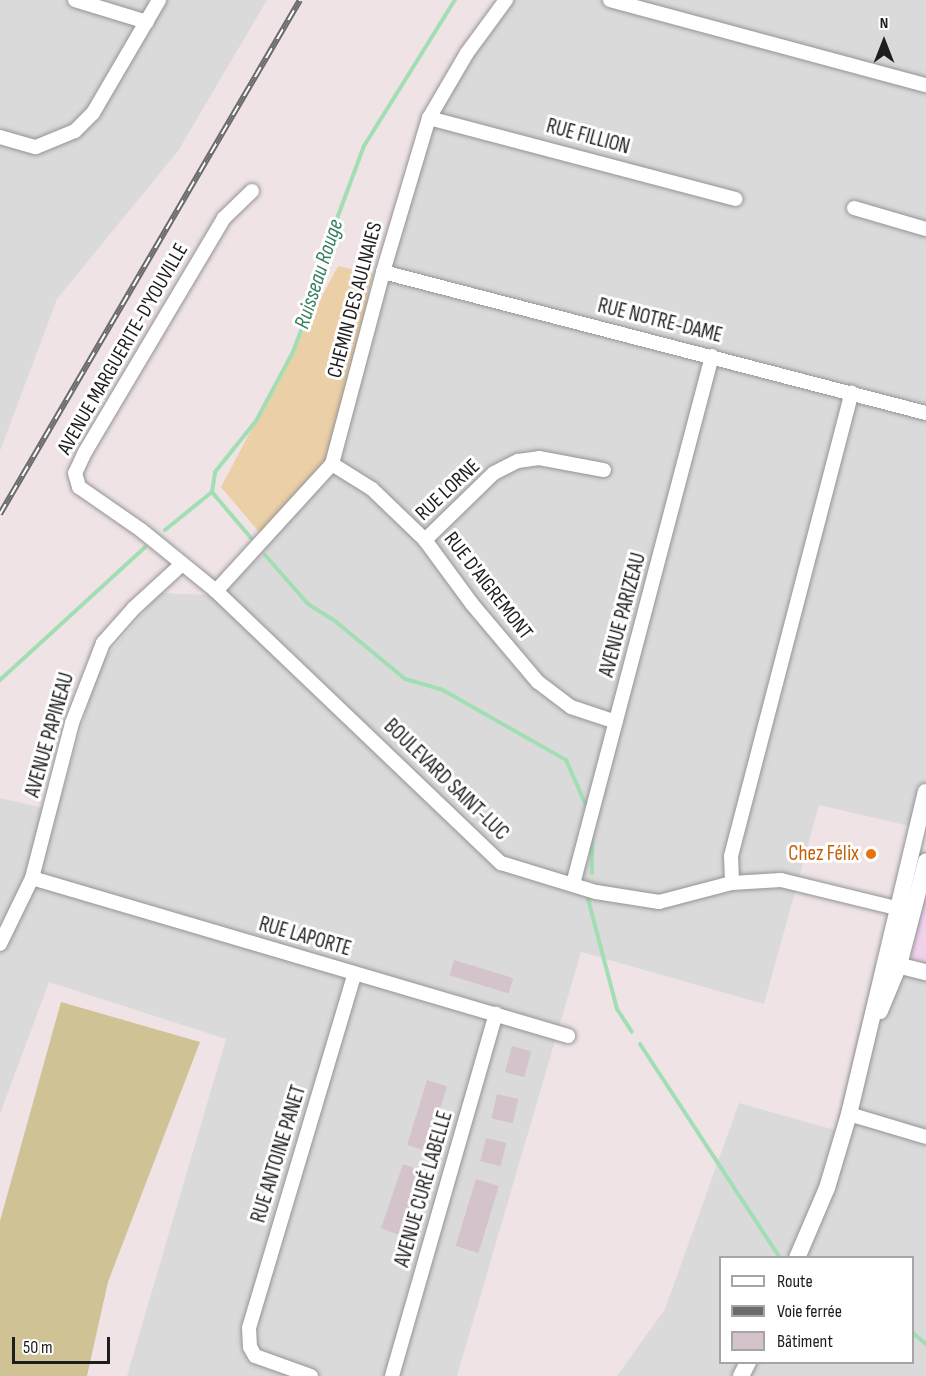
<!DOCTYPE html>
<html>
<head>
<meta charset="utf-8">
<style>
	body { margin:0 }
	#map { position:relative; width:926px; height:1376px; overflow:hidden; background:#efe3e6; font-family:"Sofia Sans Condensed",sans-serif }
	div>[style] { position:absolute }
	[style*='--x'] { left:calc(var(--x)*1px); top:calc(var(--y)*1px); width:calc(var(--w)*1px); rotate:calc(var(--a)*1deg) }
	.residential>* { inset:0; background:#dbdadb }
	.commercial>* { inset:0; background:#f0d1ed }
	.grass>* { inset:0; background:#ebcfa7 }
	.forest>* { inset:0; background:#cfc396 }
	.stream>* { height:4px; margin:-2px; padding:0 2px; transform-origin:2px; border-radius:2px; background:#a2deb4 }
	.building>* { inset:0; background:#d5c3cc; transform-origin:0 0 }
	.roads { filter:drop-shadow(0 0 2px #949494) drop-shadow(0 0 2px #949494) }
	.minor>* { height:14px; margin:-7px; padding:0 7px; transform-origin:7px; border-radius:7px; background:#fff }
	.tertiary>* { height:16px; margin:-8px; padding:0 8px; transform-origin:8px; border-radius:8px; background:#fff }
	.rail>* { height:6px; margin-top:-3px; transform-origin:0; background:repeating-linear-gradient(90deg,#fff 0 11px,#6b6b6b 0 22px); box-sizing:border-box; border-block:2px solid #6b6b6b }
	.dots>* { width:16px; height:16px; translate:-50% -50%; box-sizing:border-box; border:3px solid #fff; border-radius:50% }
	span { translate:-50% -50%; white-space:nowrap; text-align:center; line-height:1.15; -webkit-text-stroke:6px #fff; paint-order:stroke }
	.street-label { font-size:21px; color:#1d1d1d }
	.food-label { font-size:21px; color:#c56008 }
	.right { translate:-100% -50%; text-align:right }
	.water-label { font-size:22px; color:#378061; font-style:italic }
	.legend { position:absolute; left:719px; top:1256px; width:195px; height:108px; box-sizing:border-box; background:#fff; border:2px solid #a5a5a5; margin:0; padding:8px 10px; list-style:none; font-size:18px; color:#1d1d1d }
	.legend li { display:flex; align-items:center; gap:12px; height:30px }
	.legend b { width:30px; border:2px solid #a5a5a5 }
	.north { position:absolute; left:854px; top:12px; width:60px; height:60px; -webkit-text-stroke:4px #fff; paint-order:stroke; rotate:0deg; font-size:16px; font-weight:700; line-height:24px; text-align:center; color:#1d1d1d }
	.north::after { content:''; display:block; margin:auto; width:21px; height:27px; background:#1d1d1d; clip-path:polygon(50% 0,100% 100%,50% 72%,0 100%) }
	.scale { position:absolute; left:12px; top:1337px; width:98px; height:27px; box-sizing:border-box; border:3px solid #1d1d1d; border-top:0; padding-left:8px; font-size:18px; line-height:21px; white-space:nowrap; color:#1d1d1d; -webkit-text-stroke:4px #fff; paint-order:stroke }
</style>
</head>
<body>
<div id="map">
	<div class="residential">
		<i style="clip-path:polygon(0 0,267px 0,178px 151px,57px 299px,0 451px)"></i>
		<i style="clip-path:polygon(508px 0,926px 0,926px 830px,819px 805px,764px 1004px,581px 952px,457px 1376px,127px 1376px,226px 1039px,49px 982px,0 1114px,0 798px,57px 811px,100px 664px,160px 593px,212px 595px,332px 464px,431px 117px)"></i>
		<i style="clip-path:polygon(evenodd,875px 965px,926px 970px,926px 1376px,617px 1376px,665px 1309px,739px 1103px,835px 1130px,875px 965px,720px 1258px,912px 1258px,912px 1362px,720px 1362px,720px 1258px)"></i>
	</div>
	<div class="commercial">
		<i style="clip-path:polygon(926px 874px,926px 970px,902px 964px)"></i>
	</div>
	<div class="grass">
		<i style="clip-path:polygon(338px 266px,373px 274px,332px 464px,265px 539px,221px 487px)"></i>
	</div>
	<div class="forest">
		<i style="clip-path:polygon(61px 1002px,200px 1042px,108px 1282px,87px 1376px,0 1376px,0 1221px)"></i>
	</div>
	<div class="stream">
		<i style="--x:212;--y:492;--w:60;--a:49.7"></i>
		<i style="--x:165;--y:530;--w:60;--a:-39"></i>
		<i style="--x:212;--y:492;--w:20;--a:-81"></i>
		<i style="--x:215;--y:472;--w:65;--a:-51.2"></i>
		<i style="--x:256;--y:421;--w:78;--a:-61.8"></i>
		<i style="--x:293;--y:352;--w:94;--a:-69.4"></i>
		<i style="--x:326;--y:264;--w:24;--a:-83"></i>
		<i style="--x:329;--y:240;--w:100;--a:-69.6"></i>
		<i style="--x:364;--y:146;--w:172;--a:-58.1"></i>
		<i style="--x:265;--y:555;--w:65;--a:48.7"></i>
		<i style="--x:308;--y:604;--w:32;--a:32"></i>
		<i style="--x:335;--y:621;--w:91;--a:39.6"></i>
		<i style="--x:405;--y:679;--w:37;--a:16"></i>
		<i style="--x:441;--y:689;--w:144;--a:29.6"></i>
		<i style="--x:566;--y:760;--w:47;--a:66.2"></i>
		<i style="--x:0;--y:680;--w:197;--a:-42.5"></i>
		<i style="--x:592;--y:834;--w:39;--a:90"></i>
		<i style="--x:588;--y:899;--w:114;--a:75.2"></i>
		<i style="--x:617;--y:1009;--w:27;--a:57"></i>
		<i style="--x:640;--y:1044;--w:256;--a:56.8"></i>
		<i style="--x:912;--y:1332;--w:18;--a:41"></i>
	</div>
	<div class="building">
		<i style="left:454px;top:960px;width:62px;height:16px;rotate:17deg"></i>
		<i style="left:512px;top:1046px;width:20px;height:27px;rotate:15deg"></i>
		<i style="left:427px;top:1080px;width:21px;height:68px;rotate:17deg"></i>
		<i style="left:497px;top:1094px;width:22px;height:25px;rotate:13deg"></i>
		<i style="left:486px;top:1138px;width:21px;height:24px;rotate:14deg"></i>
		<i style="left:403px;top:1164px;width:21px;height:68px;rotate:19deg"></i>
		<i style="left:476px;top:1179px;width:24px;height:70px;rotate:17deg"></i>
	</div>
	<div class="roads">
		<div class="minor">
			<i style="--x:75;--y:0;--w:75;--a:17"></i>
			<i style="--x:610;--y:0;--w:327;--a:15.1"></i>
			<i style="--x:429;--y:118;--w:317;--a:14.8"></i>
			<i style="--x:0;--y:137;--w:37;--a:16"></i>
			<i style="--x:36;--y:147;--w:42;--a:-22.3"></i>
			<i style="--x:75;--y:131;--w:25;--a:-45"></i>
			<i style="--x:93;--y:113;--w:131;--a:-59.7"></i>
			<i style="--x:252;--y:191;--w:39;--a:136"></i>
			<i style="--x:224;--y:218;--w:272;--a:120.7"></i>
			<i style="--x:85;--y:452;--w:23;--a:115"></i>
			<i style="--x:75;--y:473;--w:15;--a:74"></i>
			<i style="--x:79;--y:487;--w:75;--a:34.7"></i>
			<i style="--x:141;--y:530;--w:97;--a:39.1"></i>
			<i style="--x:216;--y:591;--w:394;--a:43.7"></i>
			<i style="--x:501;--y:863;--w:99;--a:17"></i>
			<i style="--x:596;--y:892;--w:64;--a:9"></i>
			<i style="--x:659;--y:902;--w:75;--a:-14.6"></i>
			<i style="--x:732;--y:883;--w:49;--a:-3.5"></i>
			<i style="--x:781;--y:880;--w:131;--a:13.7"></i>
			<i style="--x:854;--y:208;--w:75;--a:16.3"></i>
			<i style="--x:383;--y:272;--w:561;--a:14.56"></i>
			<i style="--x:332;--y:464;--w:47;--a:32"></i>
			<i style="--x:372;--y:489;--w:74;--a:43.9"></i>
			<i style="--x:425;--y:540;--w:79;--a:53.7"></i>
			<i style="--x:472;--y:604;--w:102;--a:49.8"></i>
			<i style="--x:538;--y:682;--w:41;--a:37.1"></i>
			<i style="--x:571;--y:707;--w:47;--a:18.4"></i>
			<i style="--x:425;--y:540;--w:96;--a:-44.2"></i>
			<i style="--x:494;--y:473;--w:27;--a:-27"></i>
			<i style="--x:518;--y:461;--w:21;--a:-8"></i>
			<i style="--x:539;--y:458;--w:66;--a:10.5"></i>
			<i style="--x:216;--y:591;--w:172;--a:-47.6"></i>
			<i style="--x:332;--y:464;--w:199;--a:-75.1"></i>
			<i style="--x:383;--y:272;--w:161;--a:-73.4"></i>
			<i style="--x:429;--y:118;--w:75;--a:-59.7"></i>
			<i style="--x:467;--y:53;--w:66;--a:-53.7"></i>
			<i style="--x:32;--y:878;--w:559;--a:16.42"></i>
			<i style="--x:732;--y:883;--w:27;--a:-92"></i>
			<i style="--x:731;--y:856;--w:479;--a:-75.4"></i>
			<i style="--x:573;--y:884;--w:546;--a:-75.25"></i>
			<i style="--x:0;--y:944;--w:73;--a:-64.1"></i>
			<i style="--x:32;--y:878;--w:160;--a:-75.5"></i>
			<i style="--x:72;--y:723;--w:86;--a:-68.8"></i>
			<i style="--x:103;--y:643;--w:47;--a:-48.5"></i>
			<i style="--x:134;--y:608;--w:65;--a:-42.5"></i>
			<i style="--x:849;--y:1114;--w:80;--a:16.6"></i>
			<i style="--x:311;--y:1376;--w:59;--a:-160.3"></i>
			<i style="--x:255;--y:1356;--w:10;--a:-119"></i>
			<i style="--x:250;--y:1347;--w:19;--a:-93"></i>
			<i style="--x:249;--y:1328;--w:370;--a:-73.4"></i>
			<i style="--x:392;--y:1376;--w:377;--a:-74"></i>
		</div>
		<div class="tertiary">
			<i style="--x:889;--y:963;--w:38;--a:14"></i>
			<i style="--x:880;--y:1011;--w:50;--a:-67.6"></i>
			<i style="--x:899;--y:965;--w:107;--a:-75.4"></i>
			<i style="--x:797;--y:1258;--w:76;--a:-66.8"></i>
			<i style="--x:827;--y:1188;--w:77;--a:-73.4"></i>
			<i style="--x:849;--y:1114;--w:331;--a:-76.6"></i>
			<i style="--x:741;--y:1376;--w:16;--a:-63"></i>
		</div>
	</div>
	<div class="rail">
		<i style="--x:0;--y:514;--w:595;--a:-59.73"></i>
	</div>
	<div class="dots">
		<i style="left:871px;top:854px;background:#e8710a"></i>
	</div>
	<div class="street-label">
		<span style="left:588px;top:137px;rotate:15deg">RUE FILLION</span>
		<span style="left:355px;top:300px;rotate:-75deg">CHEMIN DES AULNAIES</span>
		<span style="left:660px;top:321px;rotate:14deg">RUE NOTRE-DAME</span>
		<span style="left:123px;top:349px;rotate:-60deg">AVENUE MARGUERITE-D'YOUVILLE</span>
		<span style="left:448px;top:490px;rotate:-43deg">RUE LORNE</span>
		<span style="left:488px;top:586px;rotate:52deg">RUE D'AIGREMONT</span>
		<span style="left:623px;top:615px;rotate:-75deg">AVENUE PARIZEAU</span>
		<span style="left:50px;top:735px;rotate:-74deg">AVENUE PAPINEAU</span>
		<span style="left:446px;top:780px;rotate:44deg">BOULEVARD SAINT-LUC</span>
		<span style="left:305px;top:937px;rotate:16deg">RUE LAPORTE</span>
		<span style="left:279px;top:1154px;rotate:-73deg">RUE ANTOINE PANET</span>
		<span style="left:424px;top:1189px;rotate:-74deg">AVENUE CURÉ LABELLE</span>
	</div>
	<div class="food-label">
		<span class="right" style="left:859px;top:854px">Chez Félix</span>
	</div>
	<div class="water-label">
		<span style="left:319px;top:274px;rotate:-72deg">Ruisseau Rouge</span>
	</div>
	<ul class="legend">
	<li><b style="height:8px;background:#fff"></b>Route</li>
	<li><b style="height:8px;background:#6b6b6b"></b>Voie ferrée</li>
	<li><b style="height:16px;background:#d5c3cc"></b>Bâtiment</li>
	</ul>
	<div class="north">N</div>
	<div class="scale">50 m</div>
</div>
</body>
</html>
